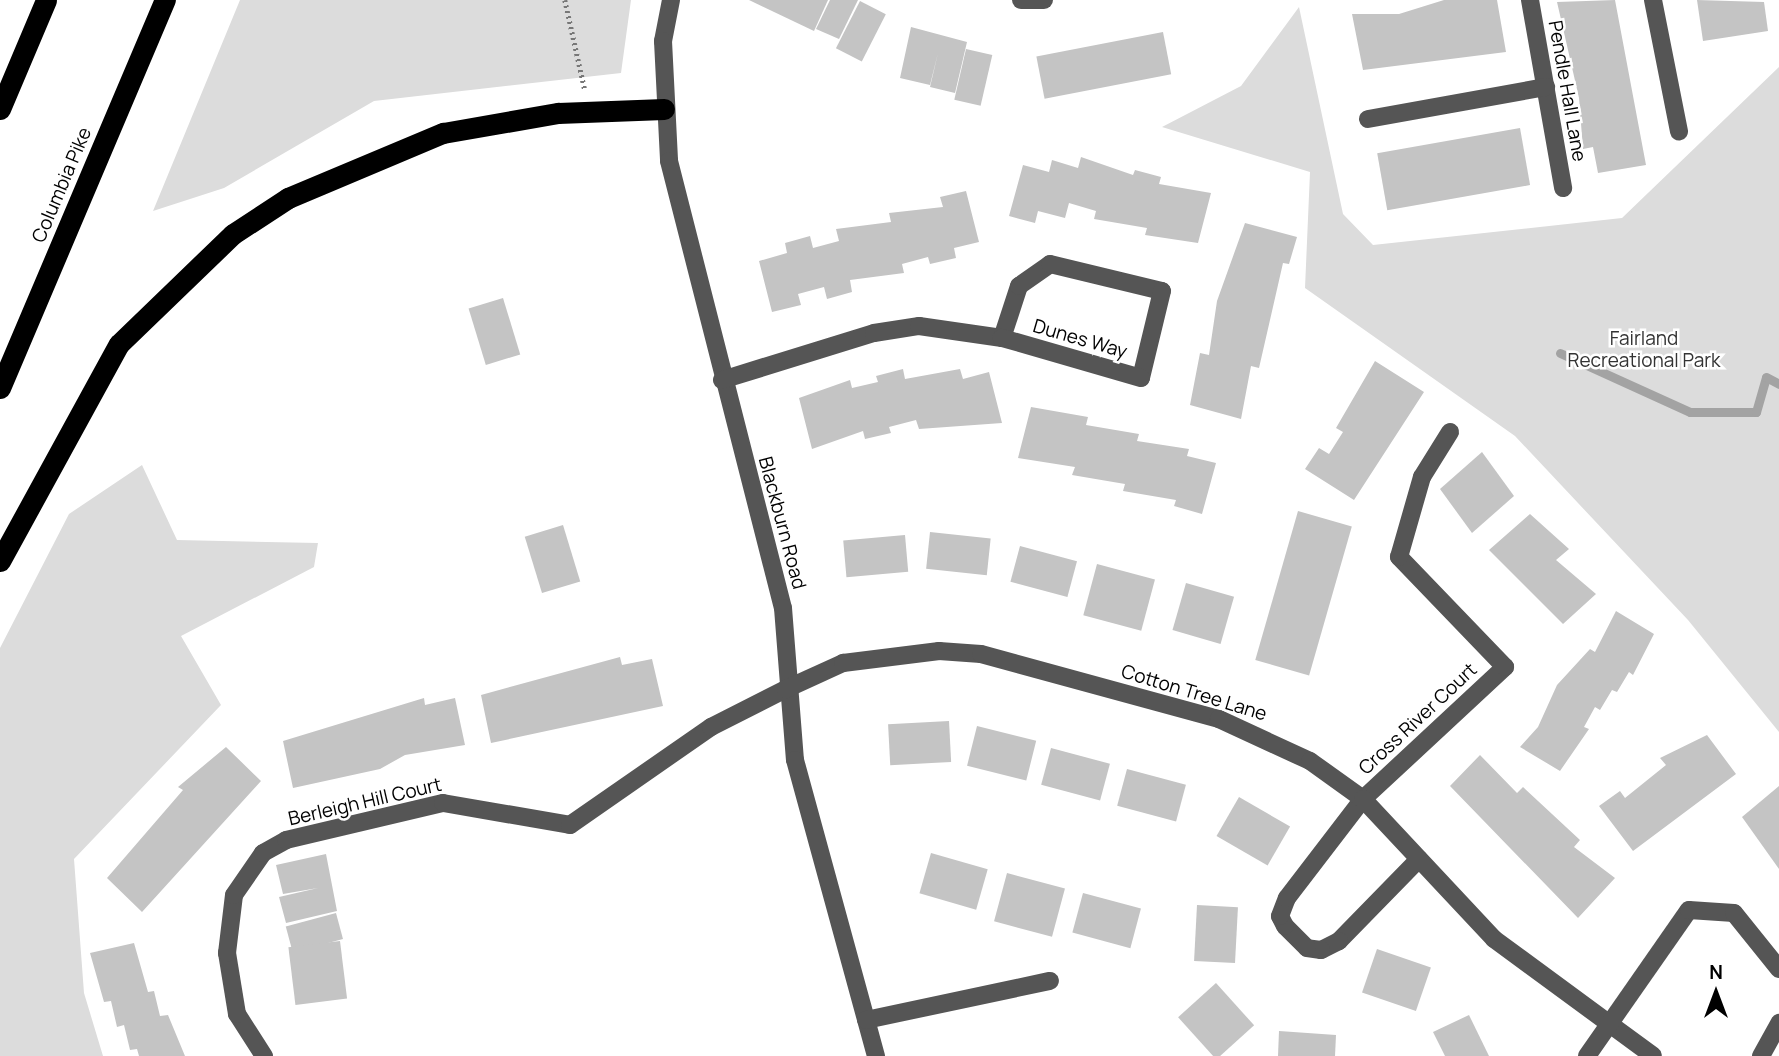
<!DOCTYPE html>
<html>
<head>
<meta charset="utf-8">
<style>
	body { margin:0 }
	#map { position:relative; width:1779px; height:1056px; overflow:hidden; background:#fff; font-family:Manrope,sans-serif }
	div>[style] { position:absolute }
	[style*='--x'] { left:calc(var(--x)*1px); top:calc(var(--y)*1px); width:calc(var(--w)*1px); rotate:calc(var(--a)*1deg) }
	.green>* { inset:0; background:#dcdcdc }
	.stream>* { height:9px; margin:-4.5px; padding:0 4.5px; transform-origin:4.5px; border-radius:4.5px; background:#a3a3a3 }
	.building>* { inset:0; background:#c4c4c4; transform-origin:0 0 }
	.path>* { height:4.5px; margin-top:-2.25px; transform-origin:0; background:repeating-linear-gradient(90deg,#777 0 2px,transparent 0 5.5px) }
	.minor>* { height:18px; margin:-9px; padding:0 9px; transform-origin:9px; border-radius:9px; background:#555 }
	.highway>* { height:21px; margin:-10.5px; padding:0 10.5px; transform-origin:10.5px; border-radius:10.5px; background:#000 }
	span { translate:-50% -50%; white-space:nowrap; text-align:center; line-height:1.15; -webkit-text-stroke:5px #fff; paint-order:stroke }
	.street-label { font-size:19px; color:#000 }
	.park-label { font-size:19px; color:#333 }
	.north { position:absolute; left:1681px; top:958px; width:70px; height:70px; -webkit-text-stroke:5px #fff; paint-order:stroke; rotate:0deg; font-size:19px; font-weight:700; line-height:28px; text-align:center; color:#000 }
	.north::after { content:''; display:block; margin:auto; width:24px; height:32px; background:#000; clip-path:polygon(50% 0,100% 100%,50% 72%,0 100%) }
</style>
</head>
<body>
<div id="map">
	<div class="green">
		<i style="clip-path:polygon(240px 0,631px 0,621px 73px,374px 101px,224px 188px,153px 211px)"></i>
		<i style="clip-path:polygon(1299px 7px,1343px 214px,1373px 245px,1622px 218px,1779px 67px,1779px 732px,1688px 620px,1515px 436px,1305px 288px,1310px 172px,1162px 127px,1241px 86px)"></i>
		<i style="clip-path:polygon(142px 465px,177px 540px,318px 543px,314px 567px,181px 636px,221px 705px,74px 859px,84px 993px,103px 1056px,0 1056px,0 648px,69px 514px)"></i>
	</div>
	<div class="stream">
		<i style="--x:1560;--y:353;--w:143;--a:24.4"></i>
		<i style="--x:1690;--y:412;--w:66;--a:0"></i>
		<i style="--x:1756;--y:412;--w:36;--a:-74"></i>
		<i style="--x:1766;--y:377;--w:15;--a:28"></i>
	</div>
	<div class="building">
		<i style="clip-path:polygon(749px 0,828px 0,814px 31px)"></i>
		<i style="clip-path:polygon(830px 0,858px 0,839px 39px,816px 29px)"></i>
		<i style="clip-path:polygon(1444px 0,1497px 0,1506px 52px,1363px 70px,1352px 14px,1399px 14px)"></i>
		<i style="clip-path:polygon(1615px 0,1646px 165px,1598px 173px,1593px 147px,1583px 149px,1579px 98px,1557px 2px)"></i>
		<i style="clip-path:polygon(1697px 0,1764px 2px,1768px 31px,1703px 41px)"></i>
		<i style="left:860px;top:1px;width:29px;height:53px;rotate:27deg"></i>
		<i style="clip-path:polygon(911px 27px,967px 42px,955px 93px,930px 87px,938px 53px,930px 85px,900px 78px)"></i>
		<i style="left:1163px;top:32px;width:43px;height:129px;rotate:79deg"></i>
		<i style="left:966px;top:49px;width:27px;height:52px;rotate:13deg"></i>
		<i style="left:1520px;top:128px;width:58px;height:145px;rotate:80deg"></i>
		<i style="clip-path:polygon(1081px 157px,1133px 175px,1135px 170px,1161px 177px,1159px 184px,1211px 193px,1198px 243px,1145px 235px,1147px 228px,1094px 219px,1096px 211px,1069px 203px,1065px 218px,1038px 211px,1035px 223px,1009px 216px,1023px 165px,1049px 172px,1052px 160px,1078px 168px)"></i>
		<i style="clip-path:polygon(966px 191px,979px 242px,954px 248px,956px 258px,930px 264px,928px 257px,902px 264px,904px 273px,850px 280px,852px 292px,827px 299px,824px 287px,798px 294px,801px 305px,772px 312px,759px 261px,787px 253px,785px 243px,810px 236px,813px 248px,839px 241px,836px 229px,891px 222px,889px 213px,943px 207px,940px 197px)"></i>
		<i style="clip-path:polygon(1245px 223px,1297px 237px,1289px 264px,1283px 263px,1259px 368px,1251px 366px,1241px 419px,1190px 405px,1200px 353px,1209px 355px,1217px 301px)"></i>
		<i style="left:503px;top:298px;width:59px;height:36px;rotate:73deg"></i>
		<i style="clip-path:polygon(1375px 361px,1424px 392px,1354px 500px,1305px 469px,1319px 448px,1329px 454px,1343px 432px,1336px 428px)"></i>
		<i style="clip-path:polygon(903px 369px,905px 379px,960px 369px,963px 379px,989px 372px,1002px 423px,919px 429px,916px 420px,889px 427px,891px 433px,865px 439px,863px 431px,812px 449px,799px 398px,850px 380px,852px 388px,878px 382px,876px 376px)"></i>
		<i style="clip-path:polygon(1031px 407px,1088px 417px,1086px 425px,1139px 434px,1137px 441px,1189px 449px,1187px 456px,1216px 463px,1202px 514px,1174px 506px,1176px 500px,1123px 491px,1125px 484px,1072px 475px,1075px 467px,1018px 458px)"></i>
		<i style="clip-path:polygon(1482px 452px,1514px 496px,1472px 533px,1440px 489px)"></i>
		<i style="left:1298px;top:511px;width:56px;height:155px;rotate:16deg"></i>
		<i style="clip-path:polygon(1530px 514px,1569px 549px,1556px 560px,1596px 594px,1563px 624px,1489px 550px)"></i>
		<i style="left:563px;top:525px;width:59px;height:40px;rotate:73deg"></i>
		<i style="left:930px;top:532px;width:61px;height:37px;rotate:6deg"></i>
		<i style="left:905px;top:535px;width:37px;height:62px;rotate:85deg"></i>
		<i style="left:1020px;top:546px;width:59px;height:37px;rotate:15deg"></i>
		<i style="left:1097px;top:564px;width:60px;height:53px;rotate:15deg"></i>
		<i style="left:1186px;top:583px;width:50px;height:49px;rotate:16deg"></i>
		<i style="clip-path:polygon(1616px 611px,1654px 634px,1633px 675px,1629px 672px,1617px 692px,1612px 690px,1600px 710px,1595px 707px,1584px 727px,1589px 729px,1560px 771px,1520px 747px,1538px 727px,1557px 685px,1590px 649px,1595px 652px)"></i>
		<i style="clip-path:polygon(620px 657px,622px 665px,652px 659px,663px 706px,491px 743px,481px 695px)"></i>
		<i style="clip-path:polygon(424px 698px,425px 705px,455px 698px,465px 745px,405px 755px,380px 769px,293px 788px,283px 741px)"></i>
		<i style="left:949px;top:721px;width:41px;height:61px;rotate:87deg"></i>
		<i style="left:977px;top:726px;width:61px;height:41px;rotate:14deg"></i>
		<i style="clip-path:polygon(1707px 735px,1736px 774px,1633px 851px,1599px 806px,1620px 791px,1625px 798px,1666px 765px,1660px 758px)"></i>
		<i style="clip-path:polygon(226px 747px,261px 781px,142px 912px,107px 878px,183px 790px,178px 787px)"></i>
		<i style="left:1051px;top:748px;width:61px;height:38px;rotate:15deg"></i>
		<i style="clip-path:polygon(1480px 755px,1517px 793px,1523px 787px,1580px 840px,1574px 847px,1615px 878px,1578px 918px,1450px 786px)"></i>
		<i style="left:1127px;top:769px;width:61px;height:38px;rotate:15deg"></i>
		<i style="clip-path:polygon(1779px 786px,1779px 869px,1742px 817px)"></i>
		<i style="left:1239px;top:797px;width:59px;height:45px;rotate:30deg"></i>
		<i style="left:931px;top:853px;width:59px;height:42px;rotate:16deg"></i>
		<i style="clip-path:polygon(326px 854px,337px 911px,286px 923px,279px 897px,318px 888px,283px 894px,276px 865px)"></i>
		<i style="left:1007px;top:873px;width:60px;height:50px;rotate:15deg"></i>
		<i style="left:1083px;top:893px;width:60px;height:41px;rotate:15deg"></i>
		<i style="left:1197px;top:905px;width:41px;height:56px;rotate:3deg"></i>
		<i style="left:336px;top:913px;width:27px;height:52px;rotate:75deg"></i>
		<i style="left:340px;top:941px;width:58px;height:52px;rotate:83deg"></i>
		<i style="clip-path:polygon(134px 943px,148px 992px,154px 991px,160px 1016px,168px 1015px,185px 1056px,139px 1056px,137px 1049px,130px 1050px,124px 1025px,117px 1027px,111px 1001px,104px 1002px,90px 953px)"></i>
		<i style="left:1377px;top:949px;width:57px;height:46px;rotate:19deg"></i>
		<i style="left:1216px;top:983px;width:57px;height:51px;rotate:48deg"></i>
		<i style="clip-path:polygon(1469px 1015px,1489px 1056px,1445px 1056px,1433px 1032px)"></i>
		<i style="clip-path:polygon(1279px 1031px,1336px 1035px,1335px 1056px,1278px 1056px)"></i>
	</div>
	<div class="path">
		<i style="--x:565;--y:0;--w:92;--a:77.5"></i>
	</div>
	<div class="minor">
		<i style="--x:671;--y:0;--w:42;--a:101"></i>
		<i style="--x:663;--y:41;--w:120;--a:87.1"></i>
		<i style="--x:669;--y:161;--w:461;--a:75.7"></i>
		<i style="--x:783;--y:608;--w:152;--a:85.5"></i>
		<i style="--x:795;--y:760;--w:307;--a:74.7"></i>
		<i style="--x:1021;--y:0;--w:23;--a:0"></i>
		<i style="--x:1530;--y:0;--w:191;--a:80"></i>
		<i style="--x:1653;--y:0;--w:134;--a:78.8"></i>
		<i style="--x:1368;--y:119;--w:181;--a:-10.2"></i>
		<i style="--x:722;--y:380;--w:159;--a:-17.2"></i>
		<i style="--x:874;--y:333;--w:46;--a:-8.8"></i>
		<i style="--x:919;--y:326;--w:84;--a:8.2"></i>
		<i style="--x:1002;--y:338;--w:55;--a:-71.9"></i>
		<i style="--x:1019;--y:286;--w:38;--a:-35"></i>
		<i style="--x:1050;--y:264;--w:115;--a:13.6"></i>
		<i style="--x:1162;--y:291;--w:89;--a:103.6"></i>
		<i style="--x:1141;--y:378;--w:145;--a:-163.9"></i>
		<i style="--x:1419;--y:859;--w:115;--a:134.3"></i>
		<i style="--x:1339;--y:941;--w:20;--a:153"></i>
		<i style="--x:1321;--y:950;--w:14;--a:-172"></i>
		<i style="--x:1307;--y:948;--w:31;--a:-135"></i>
		<i style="--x:1285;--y:926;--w:11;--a:-117"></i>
		<i style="--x:1280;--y:916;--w:19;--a:-69"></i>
		<i style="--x:1287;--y:898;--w:125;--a:-52.5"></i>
		<i style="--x:1363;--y:799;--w:194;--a:-42.9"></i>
		<i style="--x:1505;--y:667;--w:153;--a:-133.9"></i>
		<i style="--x:1399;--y:557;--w:83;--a:-74"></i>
		<i style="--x:1422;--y:477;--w:53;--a:-58.1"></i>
		<i style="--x:866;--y:1020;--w:188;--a:-12"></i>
		<i style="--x:264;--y:1056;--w:50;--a:-122.7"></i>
		<i style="--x:237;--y:1014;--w:62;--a:-99.3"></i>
		<i style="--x:227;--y:953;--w:58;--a:-83.1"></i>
		<i style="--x:234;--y:895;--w:51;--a:-55.4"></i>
		<i style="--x:263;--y:853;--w:26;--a:-29"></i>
		<i style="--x:286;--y:840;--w:161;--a:-13.3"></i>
		<i style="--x:443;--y:803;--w:129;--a:9.8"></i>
		<i style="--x:570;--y:825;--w:172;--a:-34.8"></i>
		<i style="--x:711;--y:727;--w:84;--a:-26.9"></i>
		<i style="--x:786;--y:689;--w:63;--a:-24.5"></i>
		<i style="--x:843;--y:663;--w:97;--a:-7.1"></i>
		<i style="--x:939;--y:651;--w:42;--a:4.1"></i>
		<i style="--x:981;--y:654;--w:247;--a:15.3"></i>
		<i style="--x:1219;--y:719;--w:100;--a:24.8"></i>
		<i style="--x:1310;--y:761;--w:65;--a:35.6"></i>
		<i style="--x:1363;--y:799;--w:192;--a:46.9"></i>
		<i style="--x:1494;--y:939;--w:197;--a:36.3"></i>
		<i style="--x:1587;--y:1056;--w:178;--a:-55.1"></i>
		<i style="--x:1689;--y:910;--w:45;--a:3.8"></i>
		<i style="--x:1734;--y:913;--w:72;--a:51.2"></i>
		<i style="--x:1761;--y:1056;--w:38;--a:-61"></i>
	</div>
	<div class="highway">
		<i style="--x:0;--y:109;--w:118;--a:-67.1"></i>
		<i style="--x:0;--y:388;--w:422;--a:-67"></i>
		<i style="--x:0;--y:561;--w:247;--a:-61.3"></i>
		<i style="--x:119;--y:344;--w:158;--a:-44"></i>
		<i style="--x:233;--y:234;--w:66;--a:-33.2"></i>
		<i style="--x:288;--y:198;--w:168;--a:-22.8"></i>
		<i style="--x:443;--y:133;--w:117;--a:-9.9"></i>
		<i style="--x:558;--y:113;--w:106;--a:-2.2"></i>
	</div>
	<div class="street-label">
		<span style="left:1567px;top:91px;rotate:80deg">Pendle Hall Lane</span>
		<span style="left:62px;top:185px;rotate:-67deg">Columbia Pike</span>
		<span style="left:1080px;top:339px;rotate:16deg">Dunes Way</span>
		<span style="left:782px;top:523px;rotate:75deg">Blackburn Road</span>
		<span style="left:1194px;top:693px;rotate:17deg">Cotton Tree Lane</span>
		<span style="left:1418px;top:719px;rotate:-43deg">Cross River Court</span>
		<span style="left:365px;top:802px;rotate:-13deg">Berleigh Hill Court</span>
	</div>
	<div class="park-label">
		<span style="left:1644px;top:350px">Fairland<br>Recreational Park</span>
	</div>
	<div class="north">N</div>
</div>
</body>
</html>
